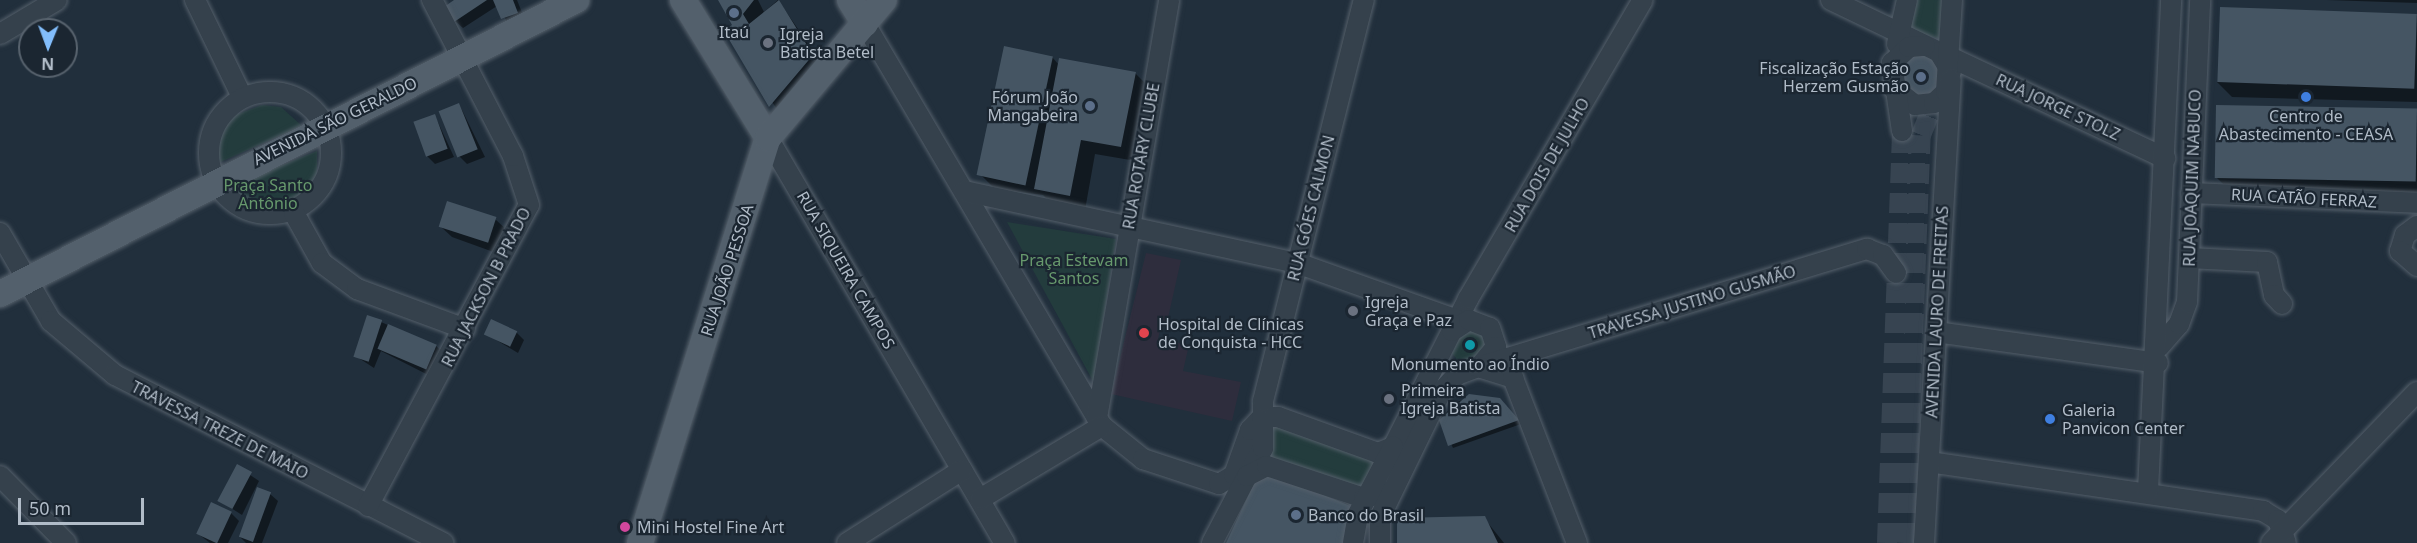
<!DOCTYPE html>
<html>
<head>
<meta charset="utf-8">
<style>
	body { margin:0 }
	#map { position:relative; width:2417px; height:543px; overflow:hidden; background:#212f3c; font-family:"Noto Sans",sans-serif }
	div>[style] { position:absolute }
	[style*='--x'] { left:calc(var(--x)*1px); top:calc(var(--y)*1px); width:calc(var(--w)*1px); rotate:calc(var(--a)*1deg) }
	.medical>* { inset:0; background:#2e2d3d }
	.green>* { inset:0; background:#233c3d }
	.shadow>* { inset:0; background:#0007 }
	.building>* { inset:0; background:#455563; transform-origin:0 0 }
	.minor-tunnel>* { height:20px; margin-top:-10px; transform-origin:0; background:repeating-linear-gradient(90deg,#374451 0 20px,transparent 0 30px) }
	.roads { filter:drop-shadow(0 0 2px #545f6a) drop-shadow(0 0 2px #545f6a) }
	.minor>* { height:20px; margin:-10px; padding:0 10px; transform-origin:10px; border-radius:10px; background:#35414c }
	.minor>.ring { margin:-10px; padding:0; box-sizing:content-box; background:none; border:20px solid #35414c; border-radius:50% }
	.major>* { height:26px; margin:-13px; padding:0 13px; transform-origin:13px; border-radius:13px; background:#53606c }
	.dots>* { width:16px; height:16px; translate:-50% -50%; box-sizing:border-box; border:3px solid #1b2631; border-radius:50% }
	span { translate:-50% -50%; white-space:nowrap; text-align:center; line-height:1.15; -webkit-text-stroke:4.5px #1b2631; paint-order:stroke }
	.poi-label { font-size:16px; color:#b1bcc8 }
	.left { translate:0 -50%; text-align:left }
	.right { translate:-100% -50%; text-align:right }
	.street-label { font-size:16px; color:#b1bcc8 }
	.park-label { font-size:16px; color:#67996d }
	.north { position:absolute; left:18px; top:18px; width:60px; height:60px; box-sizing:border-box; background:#1b2631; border:2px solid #57626d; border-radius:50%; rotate:181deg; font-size:16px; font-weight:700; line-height:24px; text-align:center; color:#b1bcc8 }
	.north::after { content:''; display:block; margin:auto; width:21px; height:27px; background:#82bdfb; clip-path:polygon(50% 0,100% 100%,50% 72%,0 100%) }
	.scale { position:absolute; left:18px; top:498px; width:126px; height:27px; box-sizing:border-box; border:3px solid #b1bcc8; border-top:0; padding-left:8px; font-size:18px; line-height:21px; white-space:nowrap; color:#b1bcc8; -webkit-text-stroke:4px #1b2631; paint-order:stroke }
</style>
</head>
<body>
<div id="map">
	<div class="medical">
		<i style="clip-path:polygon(1146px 253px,1181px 260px,1166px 327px,1161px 326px,1158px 339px,1189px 345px,1183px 371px,1241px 382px,1232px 421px,1111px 394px)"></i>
	</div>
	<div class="green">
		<i style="clip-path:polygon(1910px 0,1944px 0,1943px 40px,1902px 28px)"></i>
		<i style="clip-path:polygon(262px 105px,281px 107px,302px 126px,207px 168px,215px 133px,225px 119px)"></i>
		<i style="clip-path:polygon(317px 151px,317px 177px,304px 200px,272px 216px,239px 212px,215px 192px)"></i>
		<i style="clip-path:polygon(1007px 222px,1116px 239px,1094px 383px)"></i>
		<i style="clip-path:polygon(1477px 320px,1494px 353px,1461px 364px,1449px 350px,1452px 331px)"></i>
		<i style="clip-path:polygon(1264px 419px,1381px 457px,1361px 493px,1267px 464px)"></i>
	</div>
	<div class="shadow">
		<i style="clip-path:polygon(457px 0,517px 0,525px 20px,510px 26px,497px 6px,463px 28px,455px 21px)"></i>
		<i style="clip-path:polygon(719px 0,758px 0,764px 12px,778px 0,827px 71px,785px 121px,725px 32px,733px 25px)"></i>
		<i style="clip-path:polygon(2327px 0,2417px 0,2417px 3px)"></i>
		<i style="clip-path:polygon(2417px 14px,2417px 102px,2232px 97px,2217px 82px)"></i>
		<i style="clip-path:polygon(1052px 57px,1059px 65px,1135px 73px,1150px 88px,1136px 161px,1095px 154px,1085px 210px,1051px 203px,1043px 195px,995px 189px,980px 174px)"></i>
		<i style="clip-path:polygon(459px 104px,485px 157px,467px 164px,459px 156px)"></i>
		<i style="clip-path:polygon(2417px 111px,2417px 198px,2231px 192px,2216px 177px)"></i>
		<i style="clip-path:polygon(435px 116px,454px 157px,435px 164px,427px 156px)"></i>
		<i style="clip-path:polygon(495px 219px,507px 230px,499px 254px,452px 237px,440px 226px)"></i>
		<i style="clip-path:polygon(381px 322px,436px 346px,448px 357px,438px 380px,381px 351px,374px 368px,354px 355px)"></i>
		<i style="clip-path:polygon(516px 332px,524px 340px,518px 353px,486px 334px)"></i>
		<i style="clip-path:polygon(1475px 395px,1503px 404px,1521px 424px,1453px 448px,1440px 420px,1455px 403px)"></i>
		<i style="clip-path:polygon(237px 466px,259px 481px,242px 515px,220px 501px)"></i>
		<i style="clip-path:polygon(270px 494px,278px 501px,262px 543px,246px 543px,240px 537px)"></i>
		<i style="clip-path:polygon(231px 513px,239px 521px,228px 543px,210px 543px,197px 533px)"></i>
		<i style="clip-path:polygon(1484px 518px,1504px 543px,1398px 543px)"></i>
	</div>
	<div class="building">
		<i style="clip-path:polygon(454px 0,487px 0,454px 22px,444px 7px)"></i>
		<i style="clip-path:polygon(493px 0,513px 0,518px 13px,501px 19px)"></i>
		<i style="clip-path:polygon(718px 0,754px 0,743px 14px,749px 24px,779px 0,813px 55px,769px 107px,724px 31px,732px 25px)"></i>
		<i style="left:2220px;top:7px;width:197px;height:75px;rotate:2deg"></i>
		<i style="left:1004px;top:46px;width:50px;height:132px;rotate:12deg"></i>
		<i style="clip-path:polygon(1917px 50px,1937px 55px,1942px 90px,1915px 101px,1894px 74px)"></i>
		<i style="clip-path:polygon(1059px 58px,1136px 72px,1121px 147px,1081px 140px,1070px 196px,1034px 189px)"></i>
		<i style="left:459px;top:103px;width:50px;height:22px;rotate:68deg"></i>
		<i style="left:2216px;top:105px;width:201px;height:73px;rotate:1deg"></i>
		<i style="left:435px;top:114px;width:37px;height:23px;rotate:70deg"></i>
		<i style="left:447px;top:201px;width:52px;height:27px;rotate:18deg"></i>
		<i style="left:367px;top:315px;width:16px;height:44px;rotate:18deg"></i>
		<i style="left:491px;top:319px;width:29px;height:17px;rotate:25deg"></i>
		<i style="left:388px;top:324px;width:53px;height:27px;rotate:23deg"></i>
		<i style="clip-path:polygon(1469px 394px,1500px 398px,1519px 420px,1448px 446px,1439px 420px)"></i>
		<i style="left:237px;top:464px;width:17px;height:42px;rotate:28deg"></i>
		<i style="clip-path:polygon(1270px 473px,1353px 507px,1343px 543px,1226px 543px,1256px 479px)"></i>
		<i style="left:257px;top:487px;width:15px;height:53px;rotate:20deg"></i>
		<i style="left:211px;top:502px;width:23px;height:35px;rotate:25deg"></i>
		<i style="clip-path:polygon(1485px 516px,1498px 543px,1397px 543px,1397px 518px)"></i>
	</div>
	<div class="minor-tunnel">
		<i style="--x:1887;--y:543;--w:412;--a:-87.9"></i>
		<i style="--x:1905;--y:543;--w:408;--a:-87.8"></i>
		<i style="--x:1921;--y:135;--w:35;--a:-68"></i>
	</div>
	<div class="roads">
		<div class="minor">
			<i style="--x:195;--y:0;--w:108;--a:64.1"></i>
			<i style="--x:1831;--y:0;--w:120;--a:25.7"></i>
			<i style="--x:1939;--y:52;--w:23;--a:59"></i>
			<i style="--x:865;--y:24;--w:467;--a:59.5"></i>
			<i style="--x:1102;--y:426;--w:53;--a:38.8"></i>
			<i style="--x:1143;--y:459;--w:80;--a:18.2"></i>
			<i style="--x:1219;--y:484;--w:17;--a:-31"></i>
			<i style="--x:1234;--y:475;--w:48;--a:-70.4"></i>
			<i style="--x:1250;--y:430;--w:18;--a:-47"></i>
			<i style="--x:1262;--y:417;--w:16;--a:0"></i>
			<i style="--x:1278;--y:417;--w:106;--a:19.8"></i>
			<i style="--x:1378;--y:453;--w:16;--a:-22"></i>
			<i style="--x:1393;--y:447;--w:166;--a:-63.1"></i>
			<i style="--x:1468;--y:299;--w:346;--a:-59.7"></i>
			<i style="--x:0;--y:34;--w:66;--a:-30.8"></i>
			<i style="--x:1897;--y:44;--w:45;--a:-77.2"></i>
			<i style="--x:1950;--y:57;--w:238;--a:25.2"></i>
			<i style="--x:1892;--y:87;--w:29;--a:38"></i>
			<i style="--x:1915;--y:105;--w:19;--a:-6"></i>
			<i style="--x:1934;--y:103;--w:16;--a:-43"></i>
			<i style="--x:1946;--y:92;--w:92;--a:-86.3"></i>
			<i class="ring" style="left:209px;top:92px;width:102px;height:102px"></i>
			<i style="--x:1902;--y:131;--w:69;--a:-98.4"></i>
			<i style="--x:1892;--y:63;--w:23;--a:-43"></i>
			<i style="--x:1909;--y:47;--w:16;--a:-4"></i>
			<i style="--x:768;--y:138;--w:469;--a:59.7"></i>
			<i style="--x:964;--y:191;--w:341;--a:12.2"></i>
			<i style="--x:1297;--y:263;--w:170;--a:19.6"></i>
			<i style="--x:2191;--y:193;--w:226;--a:2.5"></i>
			<i style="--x:294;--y:213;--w:57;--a:60.8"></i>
			<i style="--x:322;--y:263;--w:44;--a:36.6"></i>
			<i style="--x:357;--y:289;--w:115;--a:20.3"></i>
			<i style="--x:2417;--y:226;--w:15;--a:143"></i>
			<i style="--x:2405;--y:235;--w:17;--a:107"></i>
			<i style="--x:2400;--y:251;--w:23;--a:41"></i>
			<i style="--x:0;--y:233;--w:102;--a:59.9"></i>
			<i style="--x:51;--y:321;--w:84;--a:40.2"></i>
			<i style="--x:115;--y:375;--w:369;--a:27.1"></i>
			<i style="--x:2189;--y:258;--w:78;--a:2.9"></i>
			<i style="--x:2267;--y:262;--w:34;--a:78"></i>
			<i style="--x:2274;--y:295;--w:12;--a:48"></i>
			<i style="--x:1452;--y:331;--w:20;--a:-33"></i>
			<i style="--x:1469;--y:320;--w:22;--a:21"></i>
			<i style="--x:1490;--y:328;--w:20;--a:72"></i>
			<i style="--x:1496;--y:347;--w:25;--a:130"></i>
			<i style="--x:1936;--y:332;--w:224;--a:7.9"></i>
			<i style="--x:2159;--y:347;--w:30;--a:-49"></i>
			<i style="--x:2179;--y:324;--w:23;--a:-70"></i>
			<i style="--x:2187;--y:302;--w:302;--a:-87.5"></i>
			<i style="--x:1478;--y:367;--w:407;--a:-16.9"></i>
			<i style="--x:1867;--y:249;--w:17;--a:21"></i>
			<i style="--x:1883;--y:255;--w:22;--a:54"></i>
			<i style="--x:1097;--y:418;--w:424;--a:-80.2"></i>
			<i style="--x:1929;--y:462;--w:338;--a:8.3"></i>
			<i style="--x:2263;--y:511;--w:17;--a:31"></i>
			<i style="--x:2278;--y:520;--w:24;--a:71"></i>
			<i style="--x:0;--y:476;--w:94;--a:45.4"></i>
			<i style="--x:1247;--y:476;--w:32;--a:-60"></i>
			<i style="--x:1263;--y:448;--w:47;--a:-90"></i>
			<i style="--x:1263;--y:401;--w:414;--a:-75.9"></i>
			<i style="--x:2148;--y:491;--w:492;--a:-87.3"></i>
			<i style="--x:980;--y:499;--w:142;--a:-30.9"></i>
			<i style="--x:368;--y:506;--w:341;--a:-61.9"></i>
			<i style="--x:529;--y:205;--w:52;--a:-108.1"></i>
			<i style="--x:513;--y:156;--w:176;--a:-117.4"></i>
			<i style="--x:847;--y:543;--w:136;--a:-32.4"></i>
			<i style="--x:1212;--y:543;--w:76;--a:-62.4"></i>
			<i style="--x:1247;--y:476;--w:22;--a:-27"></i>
			<i style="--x:1267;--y:466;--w:102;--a:18.3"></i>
			<i style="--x:1364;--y:498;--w:29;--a:-14"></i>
			<i style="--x:1353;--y:543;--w:29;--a:-80"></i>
			<i style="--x:1358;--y:514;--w:76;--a:-62.4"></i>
			<i style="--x:1380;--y:543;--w:26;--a:-90"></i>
			<i style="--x:1380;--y:517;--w:139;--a:-64"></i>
			<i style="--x:1441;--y:392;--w:23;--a:-47"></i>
			<i style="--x:1457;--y:375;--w:22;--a:-21"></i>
			<i style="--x:1478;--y:367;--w:37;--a:17"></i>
			<i style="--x:1513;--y:378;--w:177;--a:68.8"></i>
			<i style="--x:1924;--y:543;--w:464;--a:-86.7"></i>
			<i style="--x:2271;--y:543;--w:210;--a:-46"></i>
		</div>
		<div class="major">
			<i style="--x:683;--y:0;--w:162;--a:58.4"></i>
			<i style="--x:850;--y:0;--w:28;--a:58"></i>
			<i style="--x:0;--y:294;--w:647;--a:-27.04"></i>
			<i style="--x:640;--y:543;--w:425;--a:-72.5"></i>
			<i style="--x:768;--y:138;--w:180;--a:-50"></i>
		</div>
	</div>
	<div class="dots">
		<i style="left:734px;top:13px;background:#5c6f8a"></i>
		<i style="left:768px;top:43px;background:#6b7280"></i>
		<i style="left:1921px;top:77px;background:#5c6f8a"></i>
		<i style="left:2306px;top:97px;background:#3f7fe0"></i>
		<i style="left:1090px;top:106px;background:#5c6f8a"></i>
		<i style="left:1353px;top:311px;background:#6b7280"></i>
		<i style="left:1144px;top:333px;background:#e0444e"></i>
		<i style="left:1470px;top:345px;background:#0f9aa8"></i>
		<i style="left:1389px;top:399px;background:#6b7280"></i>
		<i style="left:2050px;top:419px;background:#3f7fe0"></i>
		<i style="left:1296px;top:515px;background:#5c6f8a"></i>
		<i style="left:625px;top:527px;background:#d1479c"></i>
	</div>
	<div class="poi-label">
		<span style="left:734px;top:32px">Itaú</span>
		<span class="left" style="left:780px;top:43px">Igreja<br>Batista Betel</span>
		<span class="right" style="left:1909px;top:77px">Fiscalização Estação<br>Herzem Gusmão</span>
		<span class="right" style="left:1078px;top:106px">Fórum João<br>Mangabeira</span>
		<span style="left:2306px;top:125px">Centro de<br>Abastecimento - CEASA</span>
		<span class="left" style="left:1365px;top:311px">Igreja<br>Graça e Paz</span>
		<span class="left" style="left:1158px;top:333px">Hospital de Clínicas<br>de Conquista - HCC</span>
		<span style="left:1470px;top:364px">Monumento ao Índio</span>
		<span class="left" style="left:1401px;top:399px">Primeira<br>Igreja Batista</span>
		<span class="left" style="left:2062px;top:419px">Galeria<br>Panvicon Center</span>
		<span class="left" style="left:1308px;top:515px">Banco do Brasil</span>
		<span class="left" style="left:637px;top:527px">Mini Hostel Fine Art</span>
	</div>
	<div class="street-label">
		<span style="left:2058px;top:107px;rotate:25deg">RUA JORGE STOLZ</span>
		<span style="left:335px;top:121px;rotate:-26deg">AVENIDA SÃO GERALDO</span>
		<span style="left:1141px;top:156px;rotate:-80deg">RUA ROTARY CLUBE</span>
		<span style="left:1547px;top:165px;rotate:-60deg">RUA DOIS DE JULHO</span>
		<span style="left:2192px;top:178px;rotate:-88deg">RUA JOAQUIM NABUCO</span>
		<span style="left:2304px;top:198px;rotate:3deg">RUA CATÃO FERRAZ</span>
		<span style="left:1311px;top:208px;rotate:-76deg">RUA GÓES CALMON</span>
		<span style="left:727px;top:270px;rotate:-72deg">RUA JOÃO PESSOA</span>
		<span style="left:846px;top:270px;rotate:60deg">RUA SIQUEIRA CAMPOS</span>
		<span style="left:486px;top:287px;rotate:-63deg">RUA JACKSON B PRADO</span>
		<span style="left:1692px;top:302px;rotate:-17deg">TRAVESSA JUSTINO GUSMÃO</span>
		<span style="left:1937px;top:312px;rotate:-87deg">AVENIDA LAURO DE FREITAS</span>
		<span style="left:220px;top:430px;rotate:27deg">TRAVESSA TREZE DE MAIO</span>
	</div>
	<div class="park-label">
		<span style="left:268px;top:194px">Praça Santo<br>Antônio</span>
		<span style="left:1074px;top:269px">Praça Estevam<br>Santos</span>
	</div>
	<div class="north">N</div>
	<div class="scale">50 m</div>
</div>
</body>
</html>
